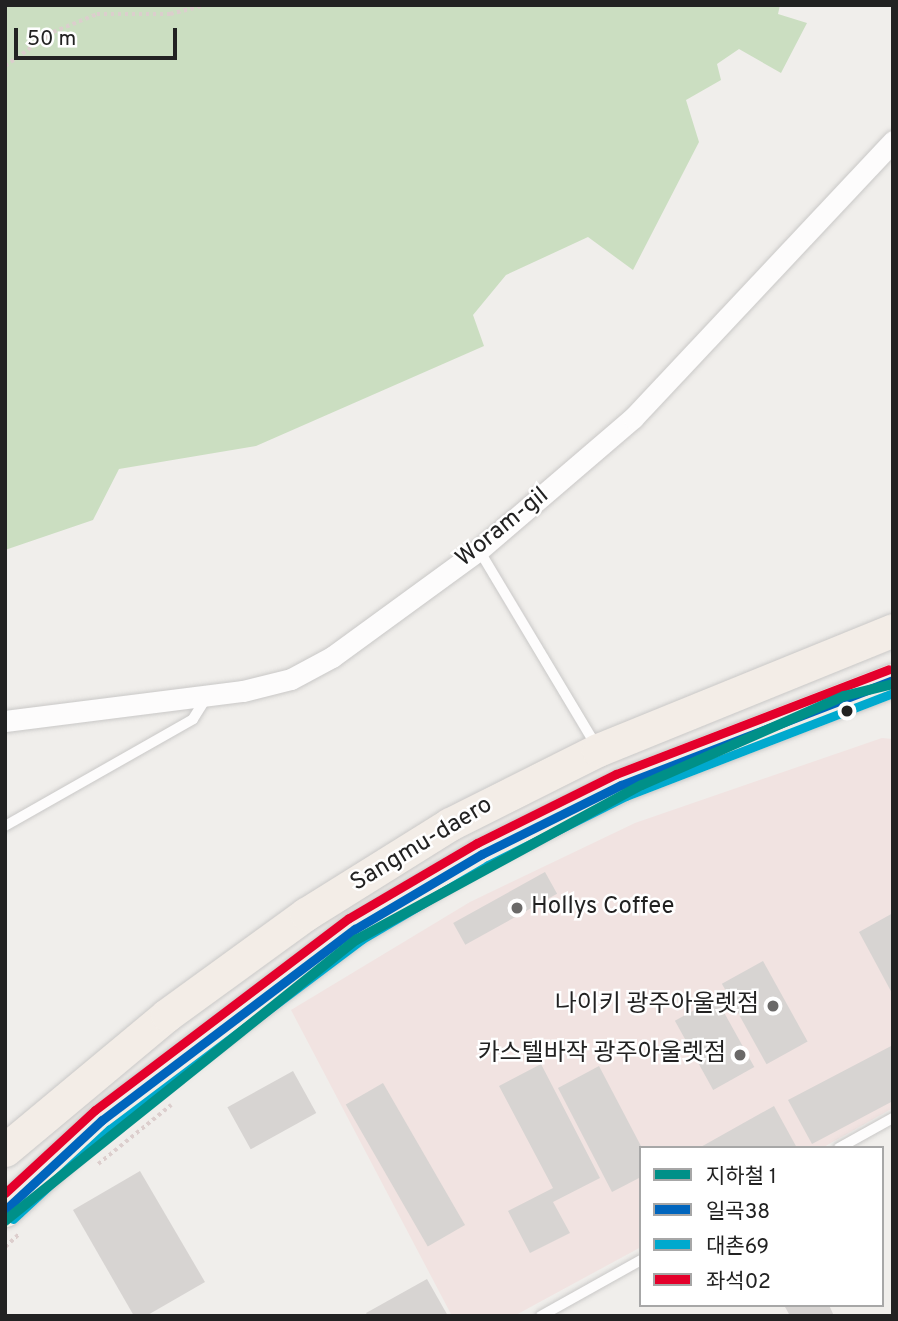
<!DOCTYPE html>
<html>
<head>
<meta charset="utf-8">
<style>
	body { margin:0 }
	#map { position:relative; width:898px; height:1321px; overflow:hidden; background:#f0eeeb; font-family:Overpass,"Noto Sans KR",sans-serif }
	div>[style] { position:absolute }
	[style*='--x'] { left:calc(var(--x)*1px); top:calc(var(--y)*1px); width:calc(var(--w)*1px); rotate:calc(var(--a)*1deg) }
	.commercial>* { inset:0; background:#f1e3e1 }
	.forest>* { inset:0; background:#cbdec1 }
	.building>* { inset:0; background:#d7d4d2; transform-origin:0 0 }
	.path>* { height:3.5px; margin-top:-1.75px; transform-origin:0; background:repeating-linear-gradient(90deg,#dccecd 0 3.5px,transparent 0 7px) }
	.roads { filter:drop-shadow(0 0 2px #c9c8c7) drop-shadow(0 0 2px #c9c8c7) }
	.lane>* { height:10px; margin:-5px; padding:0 5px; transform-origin:5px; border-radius:5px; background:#fdfcfc }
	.street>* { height:21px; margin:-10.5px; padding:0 10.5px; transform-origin:10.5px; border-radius:10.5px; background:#fdfcfc }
	.primary>* { height:33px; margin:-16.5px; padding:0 16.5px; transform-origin:16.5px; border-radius:16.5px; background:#f3ede7 }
	.bus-1>* { height:9px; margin:-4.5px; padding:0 4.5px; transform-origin:4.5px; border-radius:4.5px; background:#0065bd }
	.bus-2>* { height:9px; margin:-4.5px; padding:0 4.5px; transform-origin:4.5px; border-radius:4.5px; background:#00a9ce }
	.bus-3>* { height:9px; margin:-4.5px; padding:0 4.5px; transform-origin:4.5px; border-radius:4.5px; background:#e4002b }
	.metro-1>* { height:10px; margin:-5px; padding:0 5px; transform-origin:5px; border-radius:5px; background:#009088 }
	.dots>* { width:19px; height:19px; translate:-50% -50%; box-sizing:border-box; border:4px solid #fff; border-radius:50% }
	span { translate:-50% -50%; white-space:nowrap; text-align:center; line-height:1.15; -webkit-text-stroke:5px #fff; paint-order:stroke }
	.street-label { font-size:24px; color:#222 }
	.poi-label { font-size:24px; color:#222 }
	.left { translate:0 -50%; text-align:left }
	.right { translate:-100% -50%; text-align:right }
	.frame { position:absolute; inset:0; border:7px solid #222; pointer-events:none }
	.legend { position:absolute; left:639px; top:1146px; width:245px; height:161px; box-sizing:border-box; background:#fff; border:2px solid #a7a7a7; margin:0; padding:9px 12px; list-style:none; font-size:21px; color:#222 }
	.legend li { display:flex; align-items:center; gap:14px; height:35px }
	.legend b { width:35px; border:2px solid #a7a7a7 }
	.scale { position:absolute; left:14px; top:28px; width:163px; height:32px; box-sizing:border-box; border:4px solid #222; border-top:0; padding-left:9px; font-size:21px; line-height:24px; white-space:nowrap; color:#222; -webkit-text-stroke:5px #fff; paint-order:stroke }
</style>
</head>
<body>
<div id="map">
	<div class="commercial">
		<i style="clip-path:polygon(882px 738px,893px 739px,893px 1108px,822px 1148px,641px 1148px,641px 1247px,514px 1316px,452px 1316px,291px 1010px,470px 902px,635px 823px)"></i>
	</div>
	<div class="forest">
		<i style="clip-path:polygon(5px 5px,780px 5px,778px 14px,807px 23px,781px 73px,739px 49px,717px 64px,721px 80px,686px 100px,699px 142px,633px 270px,588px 237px,506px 275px,473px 315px,484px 346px,256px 446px,119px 469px,93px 520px,5px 550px)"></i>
	</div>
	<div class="building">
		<i style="left:545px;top:872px;width:25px;height:105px;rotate:61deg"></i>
		<i style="clip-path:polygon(893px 913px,893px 995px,859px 932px)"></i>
		<i style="left:763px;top:961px;width:92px;height:47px;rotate:61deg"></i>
		<i style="left:716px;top:998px;width:79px;height:47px;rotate:61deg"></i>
		<i style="clip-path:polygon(893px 1045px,893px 1101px,812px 1144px,788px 1100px)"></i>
		<i style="clip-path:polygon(541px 1064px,600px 1178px,553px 1202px,570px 1233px,530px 1253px,508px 1211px,553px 1188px,499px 1086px)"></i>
		<i style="clip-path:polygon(599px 1066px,642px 1148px,641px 1177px,612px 1192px,558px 1088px)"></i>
		<i style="left:293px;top:1071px;width:48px;height:75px;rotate:61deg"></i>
		<i style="left:383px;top:1083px;width:164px;height:43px;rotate:60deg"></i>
		<i style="clip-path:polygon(774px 1106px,797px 1148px,699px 1148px)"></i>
		<i style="clip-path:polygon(140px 1171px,205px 1282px,146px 1316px,134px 1316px,73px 1210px)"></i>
		<i style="clip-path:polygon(427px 1279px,448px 1316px,368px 1316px,366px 1313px)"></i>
		<i style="clip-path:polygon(784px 1305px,829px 1305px,834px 1316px,790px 1316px)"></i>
	</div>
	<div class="path">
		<i style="--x:5;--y:66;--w:59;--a:-35.3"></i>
		<i style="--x:53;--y:32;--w:48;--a:-22.2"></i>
		<i style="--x:97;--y:14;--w:73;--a:0"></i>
		<i style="--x:170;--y:14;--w:37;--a:-14"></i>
		<i style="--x:98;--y:1164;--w:94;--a:-38.9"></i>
		<i style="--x:5;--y:1247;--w:19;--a:-43"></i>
	</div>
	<div class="roads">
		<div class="lane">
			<i style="--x:479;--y:550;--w:230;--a:59.1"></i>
			<i style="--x:5;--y:826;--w:216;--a:-29.6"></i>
			<i style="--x:193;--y:719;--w:28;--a:-58"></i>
			<i style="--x:839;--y:1148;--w:62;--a:-29.1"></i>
			<i style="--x:541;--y:1316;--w:115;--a:-29.2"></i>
		</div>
		<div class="street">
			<i style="--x:5;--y:721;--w:240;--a:-7.2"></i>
			<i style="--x:243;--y:691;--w:49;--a:-14"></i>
			<i style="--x:291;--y:679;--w:47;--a:-28.2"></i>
			<i style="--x:332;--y:657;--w:182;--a:-36.1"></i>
			<i style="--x:479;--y:550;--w:203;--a:-40.6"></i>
			<i style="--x:633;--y:418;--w:380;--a:-46.8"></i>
		</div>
		<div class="primary">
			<i style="--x:5;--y:1150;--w:211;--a:-39.8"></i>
			<i style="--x:167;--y:1015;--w:172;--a:-36"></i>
			<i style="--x:306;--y:914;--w:170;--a:-32"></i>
			<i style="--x:450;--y:824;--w:165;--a:-26.6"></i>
			<i style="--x:598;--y:750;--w:318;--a:-22.1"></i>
			<i style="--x:5;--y:1210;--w:132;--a:-42.9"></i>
			<i style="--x:102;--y:1120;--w:317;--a:-37.1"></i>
			<i style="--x:355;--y:929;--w:147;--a:-30.6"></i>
			<i style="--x:482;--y:854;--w:155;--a:-26.4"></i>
			<i style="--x:621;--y:785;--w:292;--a:-21.1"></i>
		</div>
	</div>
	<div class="bus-1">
		<i style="--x:5;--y:1210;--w:132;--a:-42.9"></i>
		<i style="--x:102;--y:1120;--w:317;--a:-37.1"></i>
		<i style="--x:355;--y:929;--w:147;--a:-30.6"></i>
		<i style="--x:482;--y:854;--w:155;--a:-26.4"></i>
		<i style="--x:621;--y:785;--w:292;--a:-21.1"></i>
	</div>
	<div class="bus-2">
		<i style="--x:13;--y:1219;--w:132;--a:-42.9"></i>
		<i style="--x:110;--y:1129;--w:316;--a:-37"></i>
		<i style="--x:362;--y:939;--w:146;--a:-30.4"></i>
		<i style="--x:488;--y:865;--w:154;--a:-26.6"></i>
		<i style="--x:626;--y:796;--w:286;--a:-21.1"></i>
	</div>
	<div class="bus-3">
		<i style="--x:5;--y:1193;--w:122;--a:-42.7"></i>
		<i style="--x:95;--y:1110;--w:318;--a:-37.1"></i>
		<i style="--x:349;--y:918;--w:148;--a:-30.4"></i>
		<i style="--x:477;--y:843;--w:155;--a:-26.4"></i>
		<i style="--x:616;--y:774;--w:292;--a:-21"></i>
	</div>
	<div class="metro-1">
		<i style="--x:5;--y:1221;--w:450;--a:-38.7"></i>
		<i style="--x:356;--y:940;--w:325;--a:-28.5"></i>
		<i style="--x:642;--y:785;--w:221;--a:-23.8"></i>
		<i style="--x:844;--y:696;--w:50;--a:-13.8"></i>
	</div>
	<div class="dots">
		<i style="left:847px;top:711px;background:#222"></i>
		<i style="left:517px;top:908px;background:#6a6968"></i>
		<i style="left:773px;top:1006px;background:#6a6968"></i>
		<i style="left:740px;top:1055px;background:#6a6968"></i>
	</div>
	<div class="street-label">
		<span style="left:503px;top:528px;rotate:-39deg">Woram-gil</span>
		<span style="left:422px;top:845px;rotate:-31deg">Sangmu-daero</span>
	</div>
	<div class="poi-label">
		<span class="left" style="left:531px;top:908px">Hollys Coffee</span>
		<span class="right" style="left:759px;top:1006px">나이키 광주아울렛점</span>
		<span class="right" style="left:726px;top:1055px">카스텔바작 광주아울렛점</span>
	</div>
	<div class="frame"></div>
	<ul class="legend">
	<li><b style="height:9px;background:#009088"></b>지하철 1</li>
	<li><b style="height:9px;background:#0065bd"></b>일곡38</li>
	<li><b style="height:9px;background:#00a9ce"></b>대촌69</li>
	<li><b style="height:9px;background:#e4002b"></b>좌석02</li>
	</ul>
	<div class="scale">50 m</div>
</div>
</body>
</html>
